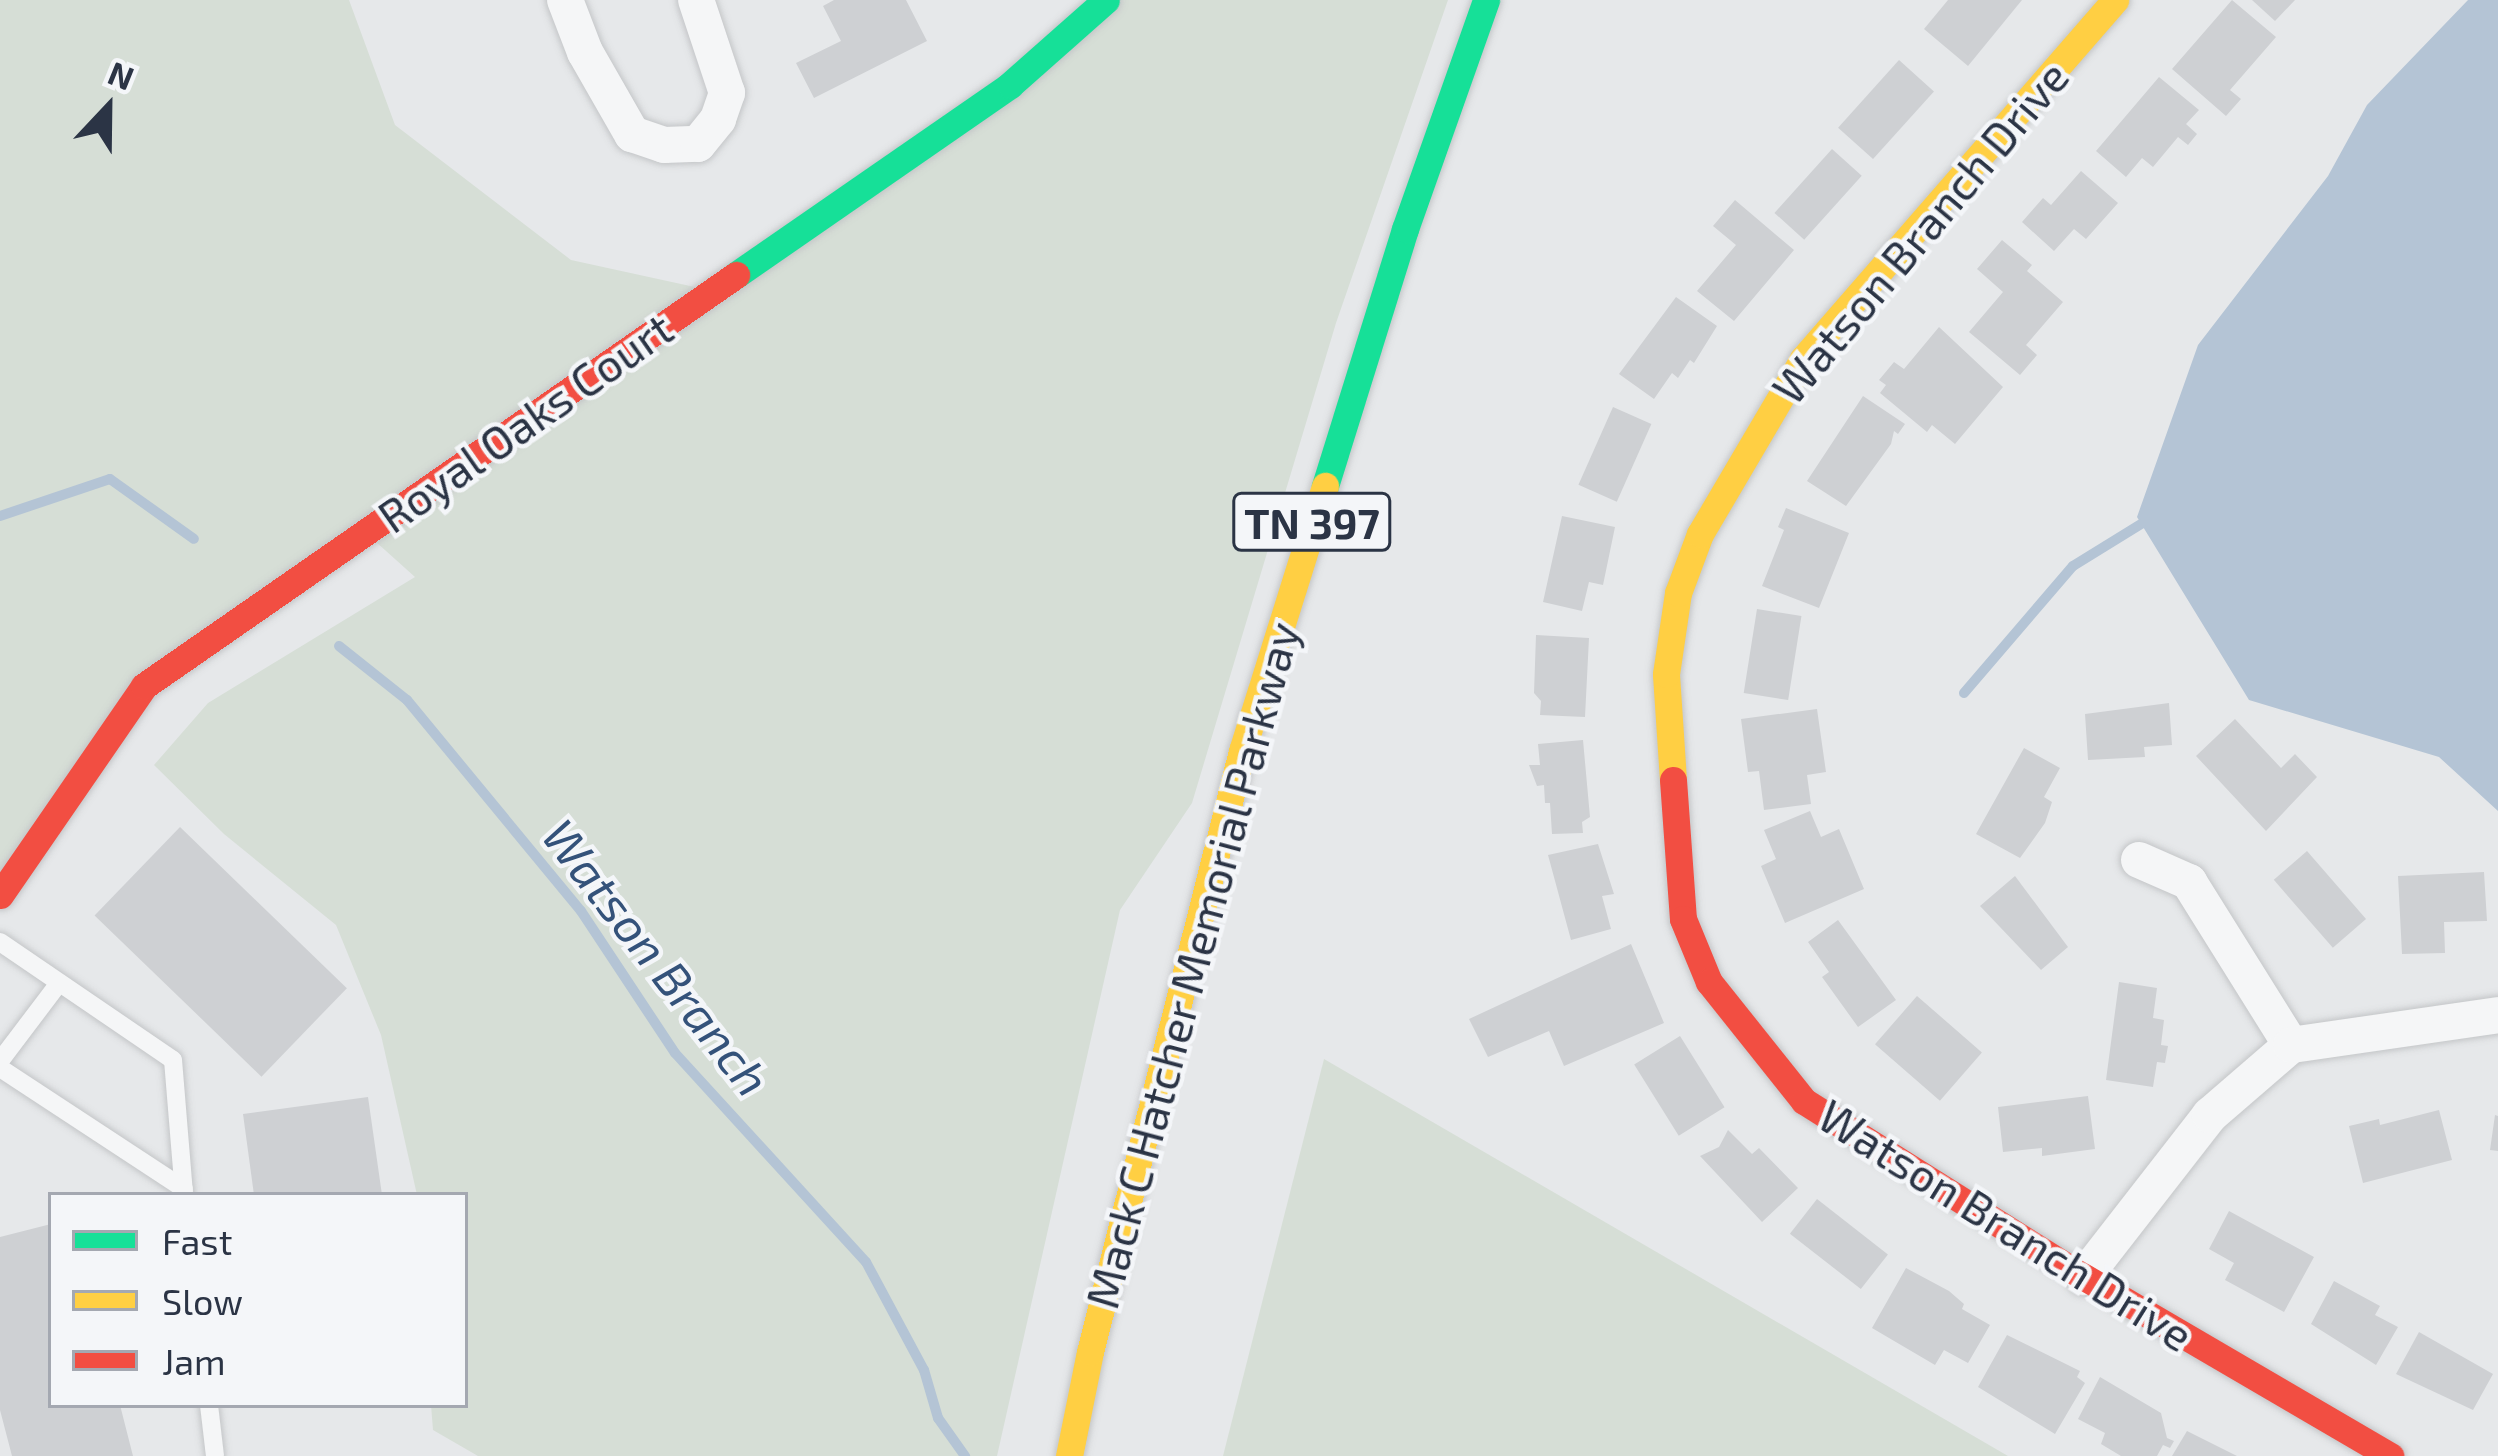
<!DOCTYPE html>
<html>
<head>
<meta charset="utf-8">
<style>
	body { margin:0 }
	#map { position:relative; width:2498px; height:1456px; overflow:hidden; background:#e6e8ea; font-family:"Exo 2",sans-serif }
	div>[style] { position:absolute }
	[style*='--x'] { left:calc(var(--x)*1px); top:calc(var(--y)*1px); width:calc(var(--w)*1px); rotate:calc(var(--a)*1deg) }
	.green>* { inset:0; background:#d6ded6 }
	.water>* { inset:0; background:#b4c4d5 }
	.stream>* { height:10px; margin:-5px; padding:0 5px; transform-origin:5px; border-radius:5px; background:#b4c4d5 }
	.building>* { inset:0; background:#ced0d3; transform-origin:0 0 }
	.roads { filter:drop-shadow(0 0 3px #c4c6c8) drop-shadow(0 0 3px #c4c6c8) }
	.lane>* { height:18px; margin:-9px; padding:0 9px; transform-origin:9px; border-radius:9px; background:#f5f6f7 }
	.street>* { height:36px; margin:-18px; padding:0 18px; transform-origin:18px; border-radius:18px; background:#f5f6f7 }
	.fast>* { height:27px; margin:-13.5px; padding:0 13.5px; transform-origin:13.5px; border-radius:13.5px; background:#16e098 }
	.slow>* { height:27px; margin:-13.5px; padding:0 13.5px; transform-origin:13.5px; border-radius:13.5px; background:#ffcf43 }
	.jam>* { height:27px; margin:-13.5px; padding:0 13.5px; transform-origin:13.5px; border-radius:13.5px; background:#f24e42 }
	span { translate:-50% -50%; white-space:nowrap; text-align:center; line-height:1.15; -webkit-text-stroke:9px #f4f6f9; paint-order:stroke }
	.shield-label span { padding:3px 9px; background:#f4f6f9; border:3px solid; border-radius:9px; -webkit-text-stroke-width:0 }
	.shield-label { font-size:42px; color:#2b3445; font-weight:700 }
	.street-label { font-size:45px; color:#2b3445 }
	.water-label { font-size:48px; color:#34527a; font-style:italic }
	.legend { position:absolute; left:48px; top:1192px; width:420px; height:216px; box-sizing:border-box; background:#f4f6f9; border:3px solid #a4a8b1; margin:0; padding:15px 21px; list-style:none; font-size:36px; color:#2b3445 }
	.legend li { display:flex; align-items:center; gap:24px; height:60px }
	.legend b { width:60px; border:3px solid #a4a8b1 }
	.north { position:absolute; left:48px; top:48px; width:120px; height:120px; -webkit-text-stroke:9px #f4f6f9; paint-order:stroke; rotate:22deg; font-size:33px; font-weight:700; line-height:48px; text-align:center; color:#2b3445 }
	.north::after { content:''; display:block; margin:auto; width:42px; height:54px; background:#2b3445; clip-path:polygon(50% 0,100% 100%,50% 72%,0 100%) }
</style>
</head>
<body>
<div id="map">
	<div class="green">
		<i style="clip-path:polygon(0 0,349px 0,395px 125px,571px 260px,713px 291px,1106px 0,1448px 0,1336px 323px,1192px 803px,1120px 910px,997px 1456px,478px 1456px,433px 1430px,431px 1405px,465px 1405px,465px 1195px,417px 1195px,381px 1035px,336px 925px,224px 834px,154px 765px,208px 703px,415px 577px,366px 533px,144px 686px,0 896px)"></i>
		<i style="clip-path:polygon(1324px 1059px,2008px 1456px,1223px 1456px)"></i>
	</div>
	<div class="water">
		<i style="clip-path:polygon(2468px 0,2498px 0,2498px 811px,2439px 757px,2249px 700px,2137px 517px,2198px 345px,2328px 176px,2367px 105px)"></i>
	</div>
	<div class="stream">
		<i style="--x:0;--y:516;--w:116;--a:-18.6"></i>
		<i style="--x:110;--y:479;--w:103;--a:35.5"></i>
		<i style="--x:339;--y:646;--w:87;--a:38.5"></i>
		<i style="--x:407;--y:700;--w:273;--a:50.5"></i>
		<i style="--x:581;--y:911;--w:170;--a:56.5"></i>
		<i style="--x:675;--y:1053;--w:283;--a:47.6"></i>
		<i style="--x:866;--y:1262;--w:123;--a:61.8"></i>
		<i style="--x:924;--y:1370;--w:50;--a:73.7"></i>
		<i style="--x:938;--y:1418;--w:47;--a:54.6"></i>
		<i style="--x:1964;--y:693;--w:167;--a:-49.4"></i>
		<i style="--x:2073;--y:566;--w:80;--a:-31.7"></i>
	</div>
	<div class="building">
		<i style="clip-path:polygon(834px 0,906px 0,927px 41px,814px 98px,796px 63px,841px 41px,823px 6px)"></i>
		<i style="clip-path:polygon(1948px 0,2022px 0,1968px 66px,1924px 29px)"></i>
		<i style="clip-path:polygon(2232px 0,2276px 37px,2230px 90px,2241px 99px,2226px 116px,2172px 69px)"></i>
		<i style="clip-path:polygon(2252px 0,2295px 0,2275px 21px)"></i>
		<i style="left:1899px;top:60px;width:47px;height:91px;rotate:42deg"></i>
		<i style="clip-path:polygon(2159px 77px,2199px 110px,2186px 124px,2197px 134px,2188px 145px,2178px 137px,2153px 167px,2142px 158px,2126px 177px,2096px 151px)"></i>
		<i style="left:1832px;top:149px;width:40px;height:86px;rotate:42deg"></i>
		<i style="clip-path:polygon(2081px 171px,2118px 203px,2086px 239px,2074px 229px,2054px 251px,2022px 222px,2043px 198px,2051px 205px)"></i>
		<i style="clip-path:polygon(1735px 200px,1794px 250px,1734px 321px,1697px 291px,1736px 245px,1713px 226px)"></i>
		<i style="clip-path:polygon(2002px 240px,2032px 265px,2027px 271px,2063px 302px,2026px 345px,2037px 355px,2020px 375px,1969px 332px,2003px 292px,1977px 269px)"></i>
		<i style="clip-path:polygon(1676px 297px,1717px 326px,1694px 363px,1690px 360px,1678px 378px,1672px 373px,1654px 399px,1619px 374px)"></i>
		<i style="clip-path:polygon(1939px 327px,2003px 387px,1955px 444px,1932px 425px,1927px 432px,1880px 393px,1886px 385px,1879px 380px,1894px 362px,1904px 369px)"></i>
		<i style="clip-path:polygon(1863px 396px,1905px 424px,1898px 434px,1894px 431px,1891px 444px,1846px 506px,1807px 481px)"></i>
		<i style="left:1613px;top:407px;width:42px;height:85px;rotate:24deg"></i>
		<i style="clip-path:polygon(1786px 508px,1849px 533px,1819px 608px,1762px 586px,1784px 530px,1778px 527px)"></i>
		<i style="clip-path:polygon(1562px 516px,1615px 527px,1603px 585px,1589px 582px,1582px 611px,1543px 602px)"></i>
		<i style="left:1757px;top:609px;width:45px;height:85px;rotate:9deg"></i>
		<i style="clip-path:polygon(1536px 635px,1589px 638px,1585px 717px,1540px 715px,1541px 701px,1534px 693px)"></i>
		<i style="clip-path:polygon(2169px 703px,2172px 745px,2144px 747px,2145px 757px,2088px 760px,2085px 714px)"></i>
		<i style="clip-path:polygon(1817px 709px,1826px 772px,1807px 775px,1811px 804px,1764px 810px,1759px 771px,1748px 772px,1741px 719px)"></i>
		<i style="clip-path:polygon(2235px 719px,2281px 768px,2295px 754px,2317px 777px,2266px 831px,2196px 756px)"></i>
		<i style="clip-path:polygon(1583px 740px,1590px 817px,1582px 822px,1583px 833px,1552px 834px,1550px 803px,1545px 803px,1544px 785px,1537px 786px,1529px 765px,1540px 765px,1538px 744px)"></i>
		<i style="clip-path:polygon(2024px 748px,2060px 768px,2044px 797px,2052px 802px,2045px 823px,2020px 858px,1976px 834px)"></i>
		<i style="clip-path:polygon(1810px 811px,1821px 837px,1839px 829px,1864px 889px,1785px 923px,1761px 866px,1776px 859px,1764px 830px)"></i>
		<i style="left:180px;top:827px;width:232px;height:123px;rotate:44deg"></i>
		<i style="clip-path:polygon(1598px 844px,1614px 894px,1602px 896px,1611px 929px,1571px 940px,1548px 855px)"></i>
		<i style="left:2307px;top:851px;width:90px;height:44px;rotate:49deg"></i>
		<i style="clip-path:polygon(2484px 872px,2487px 921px,2444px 922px,2445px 953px,2402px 954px,2398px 876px)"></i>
		<i style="clip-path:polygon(2015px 876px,2068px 947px,2041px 970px,1980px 906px)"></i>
		<i style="clip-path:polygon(1838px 920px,1896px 1000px,1858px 1027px,1822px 977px,1829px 972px,1808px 942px)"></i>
		<i style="clip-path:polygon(1631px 944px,1664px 1023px,1564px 1066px,1549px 1031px,1488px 1057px,1469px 1019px)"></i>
		<i style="clip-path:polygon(2119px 982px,2157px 988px,2153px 1018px,2164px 1020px,2161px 1045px,2168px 1046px,2165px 1063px,2157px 1062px,2153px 1087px,2106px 1080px)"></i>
		<i style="left:1917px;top:996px;width:86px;height:64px;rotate:41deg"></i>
		<i style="left:1680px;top:1036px;width:84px;height:54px;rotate:58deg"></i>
		<i style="clip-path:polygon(2088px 1096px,2095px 1149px,2042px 1156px,2042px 1148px,2003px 1152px,1998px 1107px)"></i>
		<i style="clip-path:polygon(368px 1097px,382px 1195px,254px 1195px,243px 1114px)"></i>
		<i style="clip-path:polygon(2439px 1110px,2452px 1160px,2363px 1183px,2349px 1126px,2379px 1119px,2380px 1125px)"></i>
		<i style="clip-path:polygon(2495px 1115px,2498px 1116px,2498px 1151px,2490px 1150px)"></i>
		<i style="clip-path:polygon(1728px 1130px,1752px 1154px,1759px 1148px,1798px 1188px,1762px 1222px,1700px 1156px,1719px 1147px)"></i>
		<i style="left:1817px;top:1199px;width:90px;height:44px;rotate:38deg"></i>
		<i style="clip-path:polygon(2229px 1211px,2314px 1257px,2284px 1312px,2225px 1280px,2234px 1263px,2209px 1249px)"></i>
		<i style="clip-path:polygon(51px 1224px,51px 1405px,120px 1405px,133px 1456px,12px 1456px,0 1410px,0 1237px)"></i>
		<i style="clip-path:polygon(1906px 1268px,1949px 1291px,1964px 1304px,1962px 1309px,1990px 1325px,1968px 1363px,1944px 1350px,1935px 1365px,1872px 1328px)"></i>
		<i style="clip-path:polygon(2334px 1281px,2380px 1306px,2375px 1315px,2398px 1327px,2376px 1365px,2311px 1324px)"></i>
		<i style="clip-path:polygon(2419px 1332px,2493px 1374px,2473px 1410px,2396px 1374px)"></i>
		<i style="clip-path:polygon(2007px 1335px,2080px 1371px,2077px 1377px,2085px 1383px,2055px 1434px,1978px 1387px)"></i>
		<i style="clip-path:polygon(2100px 1377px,2161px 1413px,2167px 1438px,2174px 1441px,2170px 1448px,2163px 1445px,2157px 1456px,2121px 1456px,2101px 1444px,2105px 1433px,2078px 1419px)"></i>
		<i style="clip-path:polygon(2187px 1431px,2237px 1456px,2172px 1456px)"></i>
	</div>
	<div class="roads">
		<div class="lane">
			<i style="--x:0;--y:942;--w:209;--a:34.3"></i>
			<i style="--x:173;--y:1060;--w:135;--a:85.3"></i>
			<i style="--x:0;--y:1061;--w:98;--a:-52.9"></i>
			<i style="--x:0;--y:1068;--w:220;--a:33.3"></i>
			<i style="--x:209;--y:1405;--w:51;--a:83.3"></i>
		</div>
		<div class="street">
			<i style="--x:565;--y:0;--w:56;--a:69"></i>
			<i style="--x:585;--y:52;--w:95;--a:60.2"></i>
			<i style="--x:632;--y:134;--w:34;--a:19"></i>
			<i style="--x:664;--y:145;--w:34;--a:-2"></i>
			<i style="--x:698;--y:144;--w:32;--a:-51"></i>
			<i style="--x:718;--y:119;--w:28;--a:-71"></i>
			<i style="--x:727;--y:93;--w:98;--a:-108.4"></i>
			<i style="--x:2139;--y:860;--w:55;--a:23.7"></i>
			<i style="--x:2189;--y:882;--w:192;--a:58"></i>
			<i style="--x:2084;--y:1277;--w:205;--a:-52.1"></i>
			<i style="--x:2210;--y:1115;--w:107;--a:-40.8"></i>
			<i style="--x:2291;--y:1045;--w:209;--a:-8.2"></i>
		</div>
		<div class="fast">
			<i style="--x:736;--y:275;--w:333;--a:-34.7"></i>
			<i style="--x:1010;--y:85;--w:128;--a:-41.5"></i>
			<i style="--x:1325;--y:486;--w:269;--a:-72.7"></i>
			<i style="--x:1405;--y:229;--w:243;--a:-70.5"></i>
		</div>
		<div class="slow">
			<i style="--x:1673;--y:780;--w:106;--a:-93.8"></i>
			<i style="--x:1666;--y:674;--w:82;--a:-81.6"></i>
			<i style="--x:1678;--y:593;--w:63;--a:-69.6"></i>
			<i style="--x:1700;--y:534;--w:203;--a:-59.5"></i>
			<i style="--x:1803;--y:359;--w:476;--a:-49"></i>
			<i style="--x:1069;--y:1456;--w:106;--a:-78.6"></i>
			<i style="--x:1090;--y:1352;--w:620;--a:-75.81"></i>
			<i style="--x:1242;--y:751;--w:278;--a:-72.6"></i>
		</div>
		<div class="jam">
			<i style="--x:1673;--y:780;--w:139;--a:85.9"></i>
			<i style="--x:1683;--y:919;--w:68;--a:67.6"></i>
			<i style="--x:1709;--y:982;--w:152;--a:51.4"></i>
			<i style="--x:1804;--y:1101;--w:331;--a:32.2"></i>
			<i style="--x:2084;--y:1277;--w:355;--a:30.3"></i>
			<i style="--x:0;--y:895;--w:254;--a:-55.4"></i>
			<i style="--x:144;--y:686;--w:721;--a:-34.77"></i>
		</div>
	</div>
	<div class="shield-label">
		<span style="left:1312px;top:522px">TN 397</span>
	</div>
	<div class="street-label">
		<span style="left:1920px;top:232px;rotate:-50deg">Watson Branch Drive</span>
		<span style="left:525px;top:422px;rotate:-35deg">Royal Oaks Court</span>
		<span style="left:1192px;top:965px;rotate:-75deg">Mack C Hatcher Memorial Parkway</span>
		<span style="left:2006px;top:1225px;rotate:32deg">Watson Branch Drive</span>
	</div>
	<div class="water-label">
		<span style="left:657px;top:957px;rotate:52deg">Watson Branch</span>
	</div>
	<ul class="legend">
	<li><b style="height:15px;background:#16e098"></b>Fast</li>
	<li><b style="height:15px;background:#ffcf43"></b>Slow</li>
	<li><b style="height:15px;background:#f24e42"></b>Jam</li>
	</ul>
	<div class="north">N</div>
</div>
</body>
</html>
